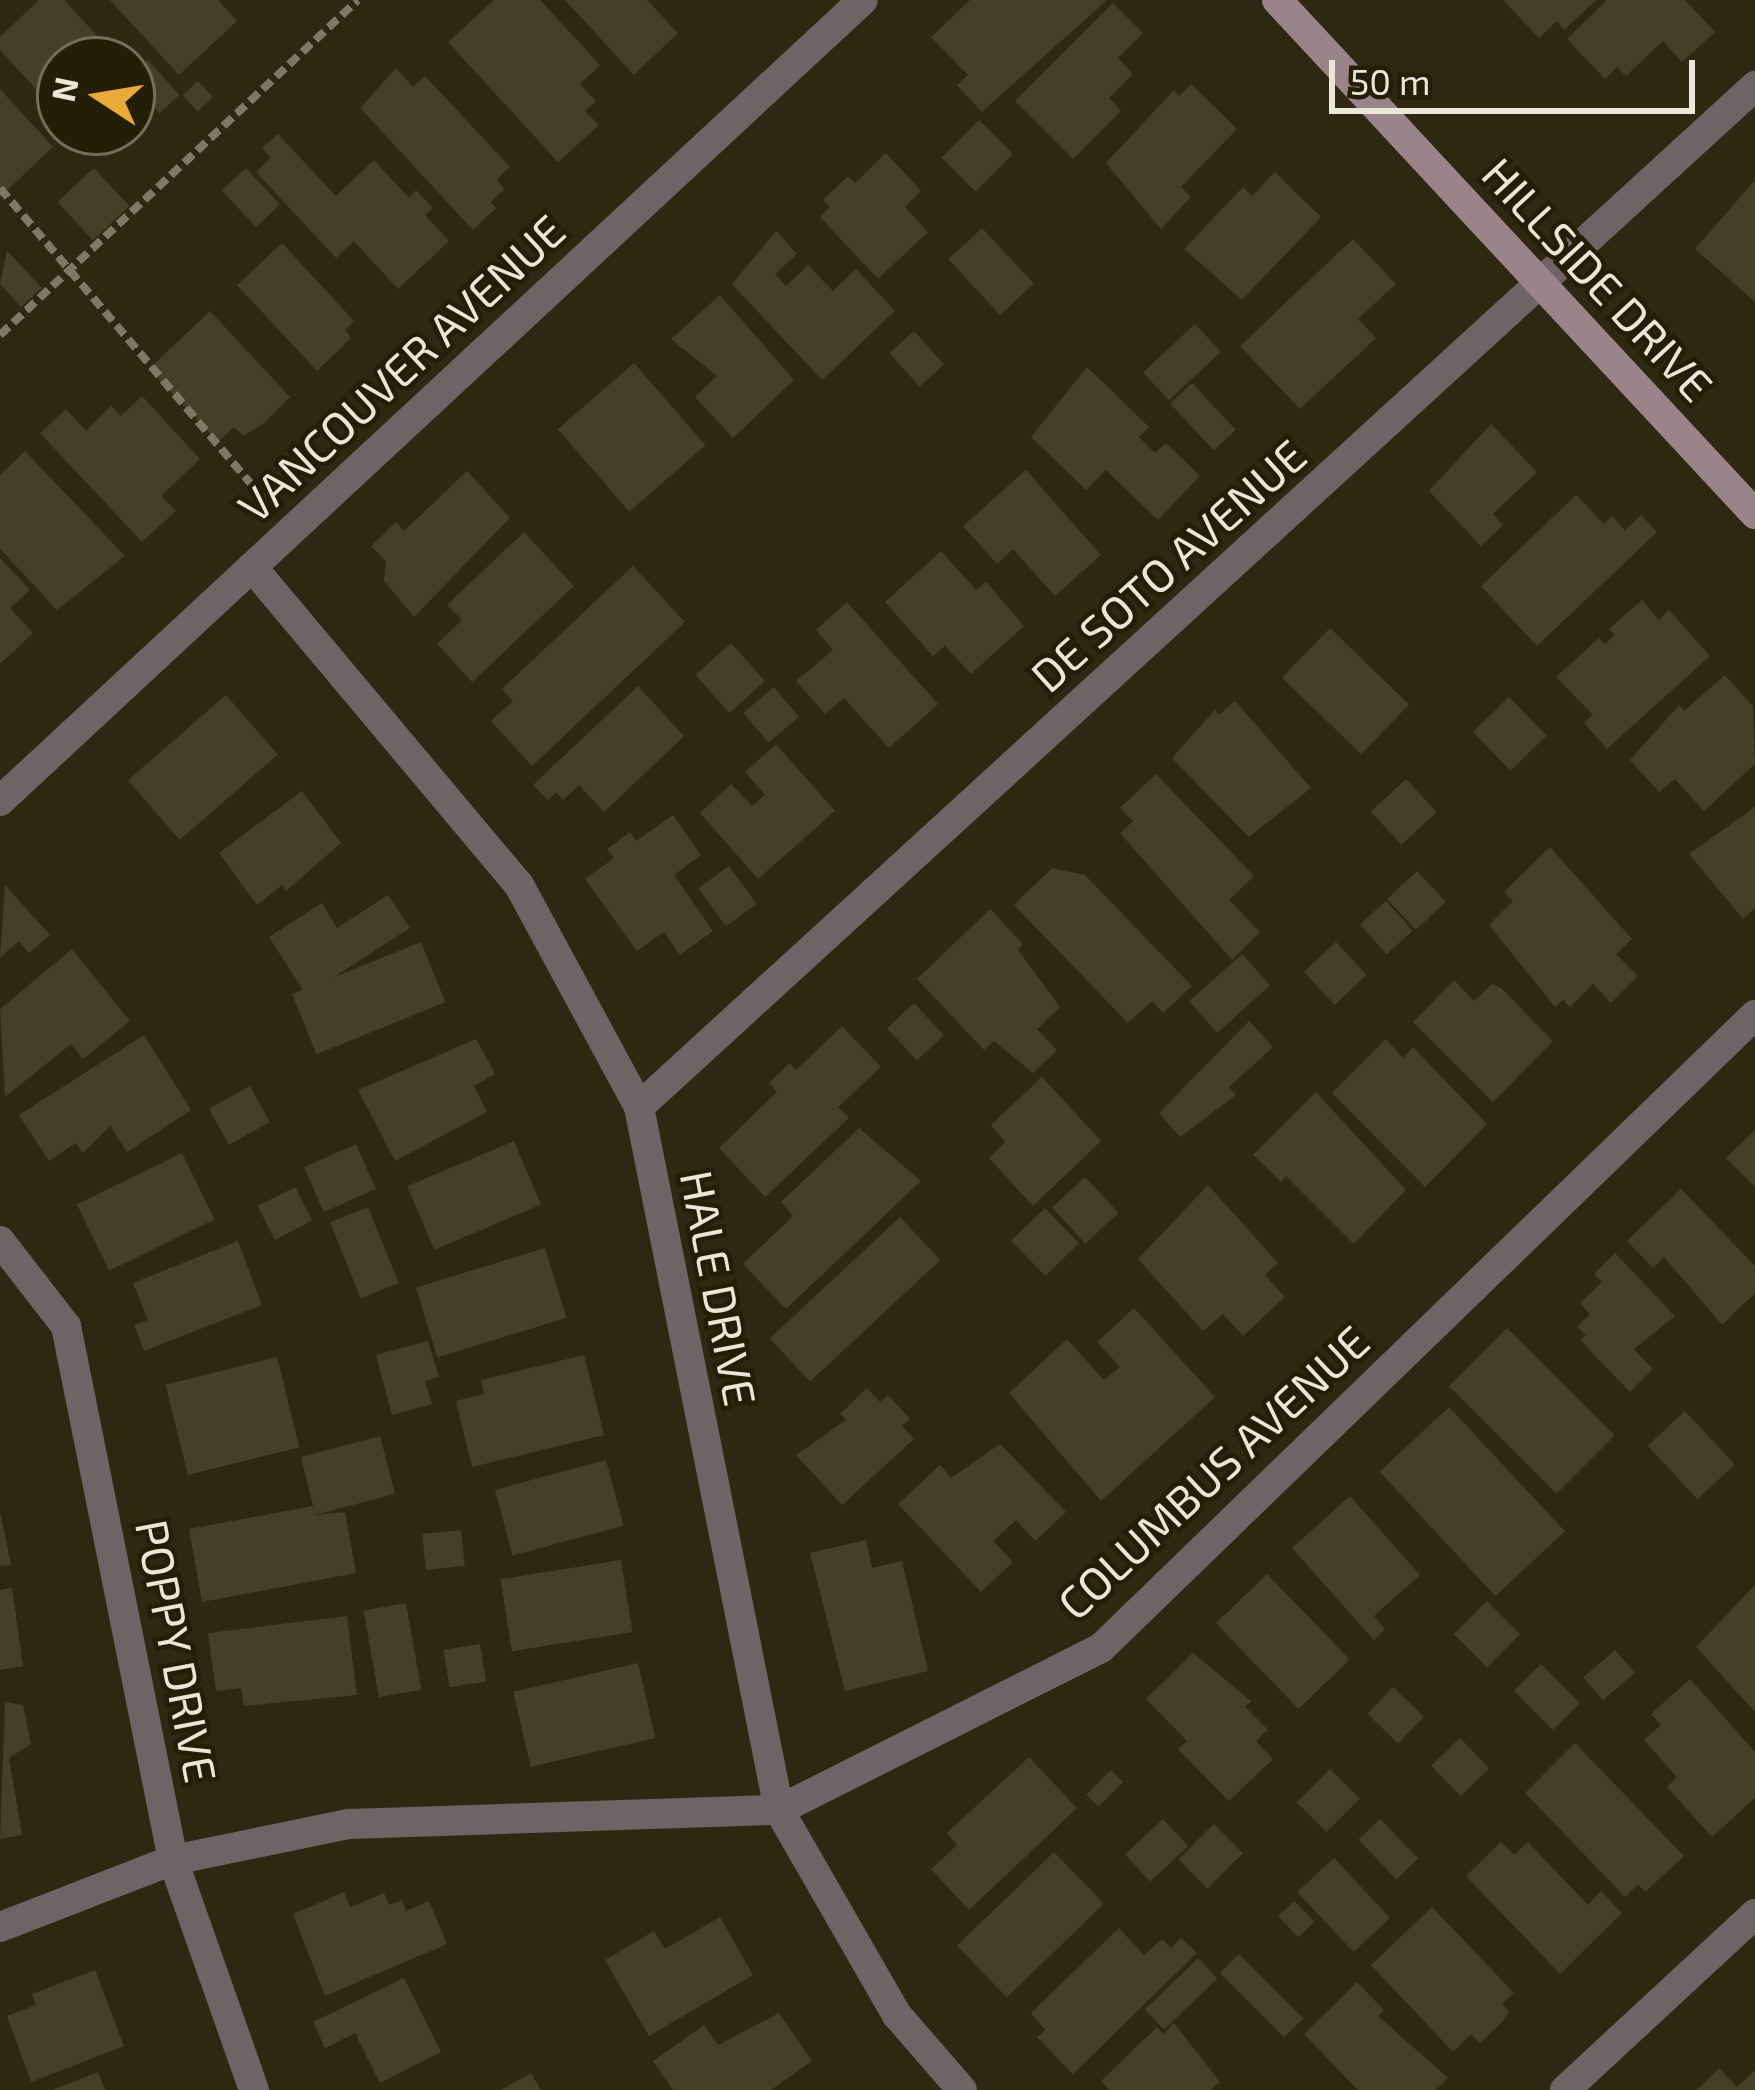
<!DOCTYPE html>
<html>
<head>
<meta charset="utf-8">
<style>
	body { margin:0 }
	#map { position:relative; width:1755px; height:2090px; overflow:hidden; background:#2e2711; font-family:"Exo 2",sans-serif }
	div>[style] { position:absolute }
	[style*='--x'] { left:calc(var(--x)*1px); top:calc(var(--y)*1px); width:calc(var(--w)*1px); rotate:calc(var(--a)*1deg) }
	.building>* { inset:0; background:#463f28; transform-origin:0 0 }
	.path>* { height:8px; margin-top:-4px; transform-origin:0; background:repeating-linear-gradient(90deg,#7e7866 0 12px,transparent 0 18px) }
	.minor>* { height:30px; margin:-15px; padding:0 15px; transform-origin:15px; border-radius:15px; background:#706366 }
	.secondary>* { height:30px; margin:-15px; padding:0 15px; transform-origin:15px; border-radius:15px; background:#988489 }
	span { translate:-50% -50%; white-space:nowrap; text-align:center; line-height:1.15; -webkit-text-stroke:9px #241e07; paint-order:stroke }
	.street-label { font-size:45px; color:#eae6d8 }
	.north { position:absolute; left:36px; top:36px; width:120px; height:120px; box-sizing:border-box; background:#241e07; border:3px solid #736e5b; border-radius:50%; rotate:282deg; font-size:33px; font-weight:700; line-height:48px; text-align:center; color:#eae6d8 }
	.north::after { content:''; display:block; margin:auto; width:42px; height:54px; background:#eaaa39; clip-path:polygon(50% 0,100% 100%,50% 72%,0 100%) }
	.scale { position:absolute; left:1329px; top:60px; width:366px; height:54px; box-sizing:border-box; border:6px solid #eae6d8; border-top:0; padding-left:15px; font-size:36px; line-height:42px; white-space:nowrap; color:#eae6d8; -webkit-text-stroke:9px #241e07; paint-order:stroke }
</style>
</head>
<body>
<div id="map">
	<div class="building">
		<i style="clip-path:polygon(39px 0,64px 0,120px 60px,60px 60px,60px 88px,47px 101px,0 50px,0 37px)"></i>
		<i style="clip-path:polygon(110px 0,218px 0,237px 21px,179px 75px)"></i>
		<i style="clip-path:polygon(494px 0,540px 0,600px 65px,580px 84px,596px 101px,585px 111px,599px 125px,558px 162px,448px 42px)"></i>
		<i style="clip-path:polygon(565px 0,647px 0,678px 33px,634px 75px)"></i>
		<i style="clip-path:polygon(970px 0,1107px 0,982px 112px,957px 85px,968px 75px,931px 37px)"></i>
		<i style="clip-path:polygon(1503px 0,1596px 0,1564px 30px,1557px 21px,1539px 38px)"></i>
		<i style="clip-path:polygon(1607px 0,1685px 0,1715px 32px,1682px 62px,1663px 41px,1626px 76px,1617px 67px,1605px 79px,1567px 39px)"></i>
		<i style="clip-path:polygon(1113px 3px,1143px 33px,1118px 58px,1133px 74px,1109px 98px,1121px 111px,1073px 159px,1015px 101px)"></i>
		<i style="left:148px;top:60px;width:47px;height:27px;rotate:48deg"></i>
		<i style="clip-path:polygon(396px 68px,413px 87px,425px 76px,510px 167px,497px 179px,504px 189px,491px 202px,496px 208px,473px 230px,360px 108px)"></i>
		<i style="left:198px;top:81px;width:22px;height:21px;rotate:47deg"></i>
		<i style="clip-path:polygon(1191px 84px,1237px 129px,1181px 187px,1191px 197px,1161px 229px,1106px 163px,1174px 90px,1179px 96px)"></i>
		<i style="clip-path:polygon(0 89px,53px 147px,0 197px)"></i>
		<i style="left:979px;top:120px;width:48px;height:53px;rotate:45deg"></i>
		<i style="clip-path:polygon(278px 134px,336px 196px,374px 160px,409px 198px,416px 190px,433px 208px,425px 215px,449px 241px,398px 289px,354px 241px,336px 258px,256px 172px,271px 158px,262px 148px)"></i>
		<i style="clip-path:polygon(886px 153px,921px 191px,905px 207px,928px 232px,878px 279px,820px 217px,830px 207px,823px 200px,848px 176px,855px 183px)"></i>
		<i style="left:94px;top:168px;width:52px;height:50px;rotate:47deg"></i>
		<i style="left:246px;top:168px;width:50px;height:33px;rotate:47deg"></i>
		<i style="clip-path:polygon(1275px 172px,1321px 217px,1242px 300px,1184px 249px,1243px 187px,1252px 196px)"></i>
		<i style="clip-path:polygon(1755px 180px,1755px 302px,1695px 249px)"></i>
		<i style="left:982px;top:228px;width:76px;height:46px;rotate:47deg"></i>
		<i style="clip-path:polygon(776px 231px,797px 254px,775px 274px,786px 286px,808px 265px,833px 291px,856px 269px,895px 311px,822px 380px,732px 284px)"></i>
		<i style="clip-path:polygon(1353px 239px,1396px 284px,1358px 319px,1376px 338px,1300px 409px,1240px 346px)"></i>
		<i style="clip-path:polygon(282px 243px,354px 321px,345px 330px,351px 338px,317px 371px,237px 285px)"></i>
		<i style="clip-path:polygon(7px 251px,42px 288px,21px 307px,0 284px)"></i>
		<i style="clip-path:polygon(720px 295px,794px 380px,733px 438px,695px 397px,717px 376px,671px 339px)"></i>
		<i style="clip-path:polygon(210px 311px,290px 397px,263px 424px,243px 436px,234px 427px,218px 442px,149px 369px)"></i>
		<i style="left:1195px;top:324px;width:38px;height:71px;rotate:47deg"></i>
		<i style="left:914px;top:331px;width:45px;height:33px;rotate:48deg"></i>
		<i style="left:634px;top:363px;width:109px;height:101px;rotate:49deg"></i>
		<i style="clip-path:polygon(1087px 367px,1149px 427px,1139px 437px,1155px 453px,1166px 443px,1200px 476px,1158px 520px,1106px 470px,1086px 490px,1031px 437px)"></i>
		<i style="left:1192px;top:383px;width:64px;height:30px;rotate:47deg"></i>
		<i style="clip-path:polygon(142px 396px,200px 459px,161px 496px,176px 511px,142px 542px,40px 433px,66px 409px,86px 431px,111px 406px,121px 416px)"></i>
		<i style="clip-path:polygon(1491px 424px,1537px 472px,1493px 514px,1503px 525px,1481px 546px,1429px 491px)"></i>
		<i style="clip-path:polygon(25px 451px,125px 556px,57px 610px,0 549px,0 475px)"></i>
		<i style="clip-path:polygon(1026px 470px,1101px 555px,1055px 596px,1013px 549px,997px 564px,963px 526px)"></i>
		<i style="clip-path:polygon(467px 471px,510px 518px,414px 617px,384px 581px,386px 561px,371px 546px,396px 522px,404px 531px)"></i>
		<i style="clip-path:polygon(1576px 495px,1604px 524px,1612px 516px,1625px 530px,1641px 515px,1657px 532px,1537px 646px,1481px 586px)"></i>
		<i style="clip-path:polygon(524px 532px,574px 586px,472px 682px,437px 644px,462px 620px,447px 605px)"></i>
		<i style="clip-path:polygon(941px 551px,976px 590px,986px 582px,1024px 626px,971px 674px,945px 646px,933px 656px,885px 602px)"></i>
		<i style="clip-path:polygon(0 558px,30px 590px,10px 608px,33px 633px,0 664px)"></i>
		<i style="clip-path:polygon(633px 566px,685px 622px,532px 766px,491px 721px,513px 701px,502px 689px)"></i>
		<i style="clip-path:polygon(1642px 600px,1659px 620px,1669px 610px,1710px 656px,1607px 749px,1584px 723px,1593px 715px,1556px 677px,1599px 638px,1605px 644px,1615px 635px,1609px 629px)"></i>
		<i style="clip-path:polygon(847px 602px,938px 704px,889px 748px,844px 698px,825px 714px,796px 681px,833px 650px,816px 630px)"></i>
		<i style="left:1330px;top:628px;width:110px;height:69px;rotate:44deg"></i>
		<i style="left:731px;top:643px;width:51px;height:48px;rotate:48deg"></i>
		<i style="clip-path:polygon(1725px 675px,1753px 706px,1755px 764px,1704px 811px,1675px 779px,1659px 792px,1630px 760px,1679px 705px,1684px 711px)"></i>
		<i style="clip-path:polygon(638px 686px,684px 736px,604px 812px,579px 785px,563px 800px,556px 792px,548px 800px,533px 785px)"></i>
		<i style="left:774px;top:687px;width:39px;height:40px;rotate:50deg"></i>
		<i style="left:226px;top:695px;width:79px;height:130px;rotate:49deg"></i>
		<i style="left:1509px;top:697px;width:54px;height:50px;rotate:46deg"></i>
		<i style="clip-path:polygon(1235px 701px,1311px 788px,1249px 837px,1172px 758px,1215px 710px,1219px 715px)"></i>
		<i style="clip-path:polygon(776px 744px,835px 811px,758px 879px,700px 813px,731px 784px,752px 806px,765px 795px,745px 772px)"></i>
		<i style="clip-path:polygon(1156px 774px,1254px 876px,1229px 900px,1260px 932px,1232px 960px,1120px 833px,1133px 821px,1120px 808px)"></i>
		<i style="left:1406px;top:779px;width:45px;height:48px;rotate:47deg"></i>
		<i style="clip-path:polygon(302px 791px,341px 843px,286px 891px,282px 885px,257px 905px,219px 853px)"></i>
		<i style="clip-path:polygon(1755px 807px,1755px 908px,1743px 919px,1689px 854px)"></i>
		<i style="clip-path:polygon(673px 815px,701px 855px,674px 875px,713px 931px,680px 955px,664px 932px,637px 951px,585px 879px,614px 858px,607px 849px,630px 832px,636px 841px)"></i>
		<i style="clip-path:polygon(1550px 847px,1632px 939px,1616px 954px,1638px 976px,1611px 1003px,1593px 984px,1570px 1007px,1563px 1000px,1555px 1007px,1489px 925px,1513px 901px,1504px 892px)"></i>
		<i style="left:729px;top:866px;width:47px;height:38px;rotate:54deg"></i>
		<i style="clip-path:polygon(1052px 868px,1085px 875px,1192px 986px,1163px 1013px,1152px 1001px,1128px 1023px,1014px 905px)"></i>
		<i style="left:1417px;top:871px;width:42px;height:41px;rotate:47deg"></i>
		<i style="clip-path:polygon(5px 885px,50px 935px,29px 953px,19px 941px,0 958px)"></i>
		<i style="clip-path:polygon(388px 895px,410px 928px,306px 995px,269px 937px,322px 903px,337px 928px)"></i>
		<i style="left:1386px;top:901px;width:40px;height:35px;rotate:48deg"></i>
		<i style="clip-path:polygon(990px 909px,1023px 944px,1018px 950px,1060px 1007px,1037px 1029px,1057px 1050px,1033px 1073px,994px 1041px,984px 1050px,917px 979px)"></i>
		<i style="left:421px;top:942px;width:65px;height:139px;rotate:68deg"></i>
		<i style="left:1336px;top:942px;width:45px;height:44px;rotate:47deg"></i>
		<i style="clip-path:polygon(72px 949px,130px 1021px,83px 1059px,71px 1044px,5px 1097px,0 1009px)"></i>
		<i style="left:1242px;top:954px;width:42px;height:71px;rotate:48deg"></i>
		<i style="clip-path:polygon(1454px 980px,1474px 1001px,1492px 984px,1501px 988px,1553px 1041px,1493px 1102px,1413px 1022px)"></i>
		<i style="left:914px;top:1003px;width:44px;height:37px;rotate:47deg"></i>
		<i style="clip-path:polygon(1249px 1021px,1273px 1047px,1229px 1087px,1236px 1095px,1180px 1137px,1159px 1113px)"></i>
		<i style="clip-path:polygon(842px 1026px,881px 1067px,838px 1107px,849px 1118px,765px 1197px,719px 1148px,777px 1092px,769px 1083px,790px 1063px,796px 1070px)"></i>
		<i style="clip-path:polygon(144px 1035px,191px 1110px,127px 1152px,110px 1126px,83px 1153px,76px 1143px,49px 1161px,19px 1115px)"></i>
		<i style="clip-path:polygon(476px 1039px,495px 1074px,474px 1086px,487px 1112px,395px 1161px,358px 1090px)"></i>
		<i style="clip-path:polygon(1386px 1039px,1403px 1058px,1413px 1047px,1487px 1124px,1425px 1187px,1332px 1093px)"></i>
		<i style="clip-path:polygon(1042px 1077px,1101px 1141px,1033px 1206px,989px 1158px,1005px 1142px,991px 1125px)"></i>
		<i style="left:250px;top:1086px;width:41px;height:47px;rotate:61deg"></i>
		<i style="clip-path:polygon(1316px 1092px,1406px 1190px,1354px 1244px,1286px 1176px,1281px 1182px,1253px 1155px)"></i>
		<i style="clip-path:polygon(859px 1128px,921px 1181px,786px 1309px,743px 1264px,793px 1216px,781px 1202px)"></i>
		<i style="clip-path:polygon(1755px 1130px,1755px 1187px,1726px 1158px)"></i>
		<i style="left:514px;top:1141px;width:69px;height:116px;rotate:67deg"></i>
		<i style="left:356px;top:1144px;width:49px;height:57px;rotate:66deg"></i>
		<i style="left:182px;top:1153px;width:74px;height:117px;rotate:64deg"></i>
		<i style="left:1085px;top:1177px;width:49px;height:45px;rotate:47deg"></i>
		<i style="clip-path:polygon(1208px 1185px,1278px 1263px,1265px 1275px,1285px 1297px,1243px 1336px,1223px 1314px,1203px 1331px,1138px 1259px)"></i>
		<i style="left:295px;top:1187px;width:38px;height:42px;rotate:63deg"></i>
		<i style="clip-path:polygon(1681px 1189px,1755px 1266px,1755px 1293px,1722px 1325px,1664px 1257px,1653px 1268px,1627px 1241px)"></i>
		<i style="left:368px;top:1207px;width:82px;height:41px;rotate:68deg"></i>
		<i style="left:1045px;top:1208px;width:49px;height:47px;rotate:46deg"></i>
		<i style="left:900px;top:1217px;width:59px;height:178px;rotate:47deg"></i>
		<i style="clip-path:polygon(238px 1241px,262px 1305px,144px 1351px,134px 1325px,148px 1320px,133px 1283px)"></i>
		<i style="left:545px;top:1248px;width:73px;height:135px;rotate:73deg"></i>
		<i style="clip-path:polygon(1615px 1253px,1675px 1316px,1634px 1349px,1653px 1369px,1630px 1392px,1580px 1340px,1586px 1335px,1577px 1327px,1590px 1314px,1580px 1303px,1602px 1282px,1594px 1274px)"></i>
		<i style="clip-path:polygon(1134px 1308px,1215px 1397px,1101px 1501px,1009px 1393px,1067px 1339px,1104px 1380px,1120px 1367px,1097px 1342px)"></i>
		<i style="left:1507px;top:1328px;width:152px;height:82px;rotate:45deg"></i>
		<i style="clip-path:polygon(428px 1341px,439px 1377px,425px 1381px,432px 1404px,392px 1415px,376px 1355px)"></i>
		<i style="clip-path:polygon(584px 1355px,604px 1435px,472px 1467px,456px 1401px,484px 1394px,481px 1380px)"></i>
		<i style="left:277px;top:1357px;width:93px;height:115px;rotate:76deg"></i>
		<i style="clip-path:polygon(867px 1388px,880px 1402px,888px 1395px,910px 1419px,902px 1426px,914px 1439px,842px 1505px,796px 1455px,846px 1420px,840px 1414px)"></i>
		<i style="left:1449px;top:1407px;width:170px;height:95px;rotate:47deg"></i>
		<i style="left:1685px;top:1411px;width:73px;height:51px;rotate:47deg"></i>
		<i style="clip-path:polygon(380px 1436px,395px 1494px,314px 1515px,345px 1512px,356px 1573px,202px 1602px,189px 1529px,313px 1506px,301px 1457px)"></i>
		<i style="clip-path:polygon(1000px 1444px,1066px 1512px,1035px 1541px,1016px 1520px,993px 1541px,1013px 1562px,981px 1592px,898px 1504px,940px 1465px,951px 1478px)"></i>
		<i style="left:606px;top:1460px;width:68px;height:115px;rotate:75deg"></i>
		<i style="clip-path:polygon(1350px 1496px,1420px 1575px,1374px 1616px,1385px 1629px,1374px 1640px,1292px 1548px)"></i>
		<i style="clip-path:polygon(0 1511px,11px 1565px,0 1566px)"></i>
		<i style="left:461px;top:1530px;width:36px;height:39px;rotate:84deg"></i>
		<i style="clip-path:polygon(866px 1540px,872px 1568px,902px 1561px,928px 1671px,845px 1691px,810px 1553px)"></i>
		<i style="left:621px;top:1560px;width:73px;height:122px;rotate:81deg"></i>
		<i style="left:1267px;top:1574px;width:119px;height:71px;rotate:46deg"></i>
		<i style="clip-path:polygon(1755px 1585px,1755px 1712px,1696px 1647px)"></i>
		<i style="clip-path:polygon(12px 1588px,23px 1666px,0 1670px,0 1590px)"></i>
		<i style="left:1487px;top:1601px;width:47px;height:47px;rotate:45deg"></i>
		<i style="left:406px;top:1603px;width:88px;height:43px;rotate:80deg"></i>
		<i style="clip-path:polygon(347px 1616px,357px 1695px,244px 1706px,241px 1688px,216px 1691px,208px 1633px)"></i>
		<i style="left:480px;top:1644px;width:38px;height:37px;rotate:81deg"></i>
		<i style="left:1615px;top:1650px;width:30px;height:42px;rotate:49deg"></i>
		<i style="clip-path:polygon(1193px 1653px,1251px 1701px,1245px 1707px,1268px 1730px,1256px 1741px,1273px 1759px,1229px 1801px,1178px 1749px,1187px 1741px,1146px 1699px)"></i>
		<i style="left:638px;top:1663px;width:77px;height:128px;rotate:77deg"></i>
		<i style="left:1541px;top:1664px;width:55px;height:38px;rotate:45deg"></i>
		<i style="clip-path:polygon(1690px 1679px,1755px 1752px,1755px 1798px,1712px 1837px,1667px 1787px,1677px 1777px,1644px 1740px,1661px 1725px,1651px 1714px)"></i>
		<i style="left:1393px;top:1687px;width:43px;height:37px;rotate:44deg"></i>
		<i style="clip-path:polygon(5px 1702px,23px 1705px,31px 1744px,9px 1758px,22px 1835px,0 1839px)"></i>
		<i style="left:1460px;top:1738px;width:42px;height:40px;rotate:46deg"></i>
		<i style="clip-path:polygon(1575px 1743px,1684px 1856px,1645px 1892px,1638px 1884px,1625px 1897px,1525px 1793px)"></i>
		<i style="clip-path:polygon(1029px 1757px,1077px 1808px,969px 1910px,931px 1869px,957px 1845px,947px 1833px)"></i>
		<i style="left:1330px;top:1769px;width:42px;height:47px;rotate:45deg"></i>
		<i style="left:1111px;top:1770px;width:17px;height:35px;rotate:45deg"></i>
		<i style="left:1163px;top:1819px;width:37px;height:52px;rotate:47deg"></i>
		<i style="left:1380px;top:1819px;width:55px;height:30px;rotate:46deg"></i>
		<i style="left:1214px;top:1824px;width:41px;height:50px;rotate:45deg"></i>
		<i style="clip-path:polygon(1501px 1842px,1514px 1855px,1528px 1842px,1588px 1905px,1601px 1891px,1622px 1913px,1560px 1974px,1466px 1876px)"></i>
		<i style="left:1054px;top:1852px;width:72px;height:135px;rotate:46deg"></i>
		<i style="left:1334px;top:1858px;width:82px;height:50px;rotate:47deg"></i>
		<i style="clip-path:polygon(344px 1892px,350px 1907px,384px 1893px,389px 1905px,402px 1900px,406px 1911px,429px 1901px,447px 1944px,325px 1996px,293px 1914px)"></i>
		<i style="left:1294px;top:1901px;width:29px;height:22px;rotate:46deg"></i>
		<i style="clip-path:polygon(1432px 1907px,1514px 1993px,1502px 2004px,1509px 2011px,1504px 2020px,1480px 2043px,1471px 2034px,1453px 2052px,1371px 1965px)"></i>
		<i style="clip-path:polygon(720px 1917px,753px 1975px,649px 2036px,605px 1960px,654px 1931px,665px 1949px)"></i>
		<i style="clip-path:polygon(1119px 1928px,1144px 1955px,1162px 1939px,1171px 1948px,1181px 1938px,1197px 1953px,1073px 2074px,1037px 2037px,1045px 2030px,1031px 2013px)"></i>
		<i style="left:1239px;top:1954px;width:91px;height:27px;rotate:45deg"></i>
		<i style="left:1198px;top:1958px;width:28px;height:74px;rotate:46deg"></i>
		<i style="clip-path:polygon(95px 1970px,124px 2046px,31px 2082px,7px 2016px,36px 2005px,32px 1994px)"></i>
		<i style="clip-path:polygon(404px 1978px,441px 2052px,380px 2083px,355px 2033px,325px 2048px,313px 2022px)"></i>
		<i style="clip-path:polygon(1357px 1982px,1384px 2010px,1378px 2016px,1448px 2078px,1436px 2090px,1358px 2090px,1304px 2034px)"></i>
		<i style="clip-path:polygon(779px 2013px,812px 2061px,771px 2090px,673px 2090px,653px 2061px,704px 2025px,718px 2045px)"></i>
		<i style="clip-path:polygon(1174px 2023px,1220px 2082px,1211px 2090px,1109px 2090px,1101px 2081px,1157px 2027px,1163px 2034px)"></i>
		<i style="clip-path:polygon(1719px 2068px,1737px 2087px,1755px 2070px,1755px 2090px,1697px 2090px)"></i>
		<i style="clip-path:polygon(98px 2072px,105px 2090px,52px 2090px)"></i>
		<i style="clip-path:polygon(531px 2073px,541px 2090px,501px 2090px)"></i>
	</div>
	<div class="path">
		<i style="--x:0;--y:188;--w:413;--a:49.7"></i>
		<i style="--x:0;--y:335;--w:490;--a:-43.1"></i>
	</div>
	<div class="minor">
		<i style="--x:252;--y:567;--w:415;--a:50"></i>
		<i style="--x:519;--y:885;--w:252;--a:61.6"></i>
		<i style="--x:639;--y:1107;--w:717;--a:78.74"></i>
		<i style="--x:779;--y:1810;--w:237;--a:60.1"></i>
		<i style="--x:897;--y:2015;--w:99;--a:49.1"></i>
		<i style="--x:0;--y:801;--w:1177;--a:-42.87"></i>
		<i style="--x:639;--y:1107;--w:1513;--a:-42.45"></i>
		<i style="--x:0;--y:1241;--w:108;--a:52.2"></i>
		<i style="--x:66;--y:1326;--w:545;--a:78.67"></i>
		<i style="--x:173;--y:1860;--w:244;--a:70.6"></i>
		<i style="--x:0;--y:1927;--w:186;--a:-21.2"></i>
		<i style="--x:173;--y:1860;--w:180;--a:-11.6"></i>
		<i style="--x:349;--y:1824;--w:430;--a:-1.9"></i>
		<i style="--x:779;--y:1810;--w:360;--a:-26.7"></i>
		<i style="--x:1101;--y:1648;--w:910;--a:-44.07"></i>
		<i style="--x:1565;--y:2090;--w:259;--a:-42.8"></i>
	</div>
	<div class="secondary">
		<i style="--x:1277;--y:0;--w:702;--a:47.08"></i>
	</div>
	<div class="street-label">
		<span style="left:1598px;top:279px;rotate:47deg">HILLSIDE DRIVE</span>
		<span style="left:401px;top:368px;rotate:-43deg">VANCOUVER AVENUE</span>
		<span style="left:1168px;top:565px;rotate:-42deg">DE SOTO AVENUE</span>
		<span style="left:719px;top:1288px;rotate:79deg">HALE DRIVE</span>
		<span style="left:1213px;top:1472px;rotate:-43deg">COLUMBUS AVENUE</span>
		<span style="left:177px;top:1651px;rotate:79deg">POPPY DRIVE</span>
	</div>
	<div class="north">N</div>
	<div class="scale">50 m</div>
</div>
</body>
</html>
